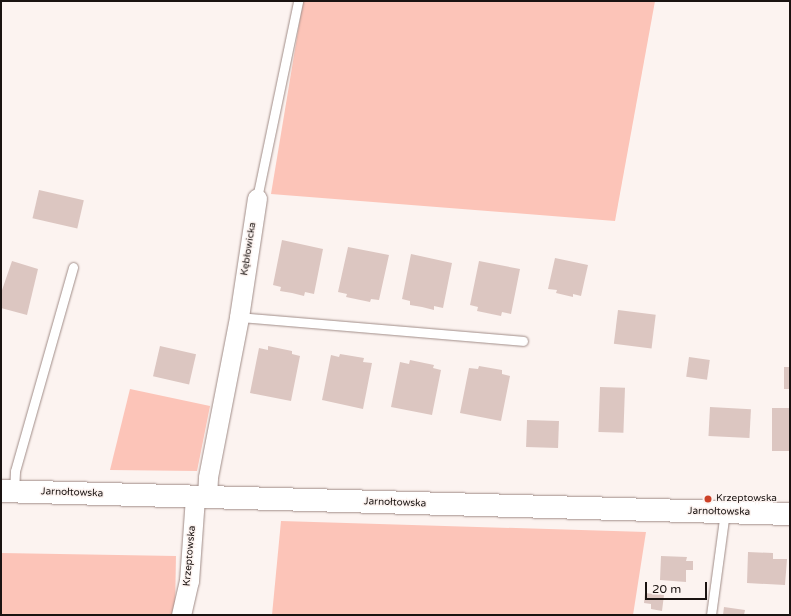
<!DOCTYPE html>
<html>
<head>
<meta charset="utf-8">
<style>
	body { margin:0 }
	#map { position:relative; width:791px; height:616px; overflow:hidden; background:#fcf3f0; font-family:"Varela Round",sans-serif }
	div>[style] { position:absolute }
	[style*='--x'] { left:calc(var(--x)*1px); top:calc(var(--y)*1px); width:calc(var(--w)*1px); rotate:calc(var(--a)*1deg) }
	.green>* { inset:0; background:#fcc4b8; transform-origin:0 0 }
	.building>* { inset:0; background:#dcc6c1; transform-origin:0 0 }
	.roads { filter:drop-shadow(0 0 1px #a08c87) drop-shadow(0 0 1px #a08c87) }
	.service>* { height:9px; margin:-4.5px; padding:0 4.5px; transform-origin:4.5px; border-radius:4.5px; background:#fff }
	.minor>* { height:19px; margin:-9.5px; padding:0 9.5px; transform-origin:9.5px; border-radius:9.5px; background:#fff }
	.tertiary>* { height:22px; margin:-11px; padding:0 11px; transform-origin:11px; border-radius:11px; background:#fff }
	.dots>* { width:11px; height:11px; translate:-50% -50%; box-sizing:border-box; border:2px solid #fcf3f0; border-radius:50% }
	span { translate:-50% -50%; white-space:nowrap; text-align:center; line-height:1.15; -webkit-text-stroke:3px #fcf3f0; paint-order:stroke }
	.street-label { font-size:10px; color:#1a1311 }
	.poi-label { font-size:10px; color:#1a1311 }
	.left { translate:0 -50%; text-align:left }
	.frame { position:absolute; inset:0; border:2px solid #1a1311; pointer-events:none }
	.scale { position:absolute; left:645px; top:582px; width:62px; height:18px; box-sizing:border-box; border:2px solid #1a1311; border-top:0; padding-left:5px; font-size:12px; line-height:14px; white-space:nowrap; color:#1a1311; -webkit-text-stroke:3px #fcf3f0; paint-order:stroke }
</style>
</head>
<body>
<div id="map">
	<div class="green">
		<i style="clip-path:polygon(303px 1px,655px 1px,615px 221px,271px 194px)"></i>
		<i style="clip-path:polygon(130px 389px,210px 406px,197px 471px,110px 470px)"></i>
		<i style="clip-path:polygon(281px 521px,646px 532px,633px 615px,272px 615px)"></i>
		<i style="left:1px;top:553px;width:175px;height:62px;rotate:1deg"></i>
	</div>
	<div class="building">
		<i style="left:39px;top:190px;width:46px;height:29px;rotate:13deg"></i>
		<i style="clip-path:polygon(282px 240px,323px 249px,314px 294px,305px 292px,304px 296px,292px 293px,280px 291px,281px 287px,273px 285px)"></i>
		<i style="clip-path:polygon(348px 247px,389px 255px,379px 300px,371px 299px,370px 302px,346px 297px,347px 294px,338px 292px)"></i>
		<i style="clip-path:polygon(411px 254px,452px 263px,443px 308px,434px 306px,434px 310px,422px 307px,410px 305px,410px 301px,402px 299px)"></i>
		<i style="clip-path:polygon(555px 258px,588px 265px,581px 296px,573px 294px,573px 297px,556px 293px,557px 290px,548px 289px)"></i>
		<i style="clip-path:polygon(12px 261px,38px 269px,27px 315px,1px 308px,1px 293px)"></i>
		<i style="clip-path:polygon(479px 261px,520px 269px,511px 314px,502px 312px,501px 316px,477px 311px,478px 307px,470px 305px)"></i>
		<i style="left:618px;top:310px;width:38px;height:34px;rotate:7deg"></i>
		<i style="left:160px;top:346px;width:37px;height:31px;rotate:13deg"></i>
		<i style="clip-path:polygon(268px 346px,292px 351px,292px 354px,300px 356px,291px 401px,250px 393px,259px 348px,268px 350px)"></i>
		<i style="clip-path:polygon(340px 354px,364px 358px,363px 362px,372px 363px,363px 409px,322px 400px,331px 355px,339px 357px)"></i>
		<i style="left:689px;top:357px;width:21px;height:20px;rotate:8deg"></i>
		<i style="clip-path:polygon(410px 360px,434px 365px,433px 368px,441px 370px,432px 415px,391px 407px,400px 362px,409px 364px)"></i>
		<i style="clip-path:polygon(479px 366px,502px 370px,502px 374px,510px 376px,501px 421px,460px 413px,469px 368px,478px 369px)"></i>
		<i style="left:784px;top:367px;width:6px;height:22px"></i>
		<i style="left:600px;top:387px;width:25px;height:45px;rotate:2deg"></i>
		<i style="left:710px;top:407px;width:41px;height:29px;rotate:3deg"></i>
		<i style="left:772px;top:408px;width:18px;height:43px"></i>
		<i style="left:527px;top:420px;width:32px;height:27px;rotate:2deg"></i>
		<i style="clip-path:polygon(748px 552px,773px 553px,773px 559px,787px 559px,785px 585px,747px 583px)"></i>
		<i style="clip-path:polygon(661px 556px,687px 557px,686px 561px,693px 561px,693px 570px,686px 570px,686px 582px,660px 580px)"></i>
		<i style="clip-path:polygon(645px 593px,664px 595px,662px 611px,651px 609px,651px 604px,644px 603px)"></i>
		<i style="clip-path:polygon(724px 607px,745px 610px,744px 615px,723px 615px)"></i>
	</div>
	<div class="roads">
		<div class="service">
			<i style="--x:257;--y:198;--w:201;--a:-78.2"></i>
			<i style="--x:239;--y:317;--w:285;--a:4.8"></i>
			<i style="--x:14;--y:491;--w:20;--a:-87"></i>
			<i style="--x:15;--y:471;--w:212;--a:-74.1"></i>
			<i style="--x:711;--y:615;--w:104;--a:-82.3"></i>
		</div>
		<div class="minor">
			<i style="--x:207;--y:497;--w:20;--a:-87"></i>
			<i style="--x:208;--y:477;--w:163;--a:-79"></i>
			<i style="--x:239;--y:317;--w:120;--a:-81.4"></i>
			<i style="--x:181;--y:615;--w:35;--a:-77"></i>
			<i style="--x:189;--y:581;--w:84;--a:-85.9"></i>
		</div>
		<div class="tertiary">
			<i style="--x:1;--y:491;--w:789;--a:1.67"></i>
		</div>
	</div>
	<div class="dots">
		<i style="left:708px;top:499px;background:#cc4127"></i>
	</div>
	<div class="street-label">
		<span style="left:249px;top:249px;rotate:-81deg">Kębłowicka</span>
		<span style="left:72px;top:493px;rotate:2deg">Jarnołtowska</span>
		<span style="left:395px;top:503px;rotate:2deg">Jarnołtowska</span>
		<span style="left:719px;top:512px;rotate:1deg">Jarnołtowska</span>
		<span style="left:190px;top:556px;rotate:-85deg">Krzeptowska</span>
	</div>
	<div class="poi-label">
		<span class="left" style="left:716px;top:499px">Krzeptowska</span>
	</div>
	<div class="frame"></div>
	<div class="scale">20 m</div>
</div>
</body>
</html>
